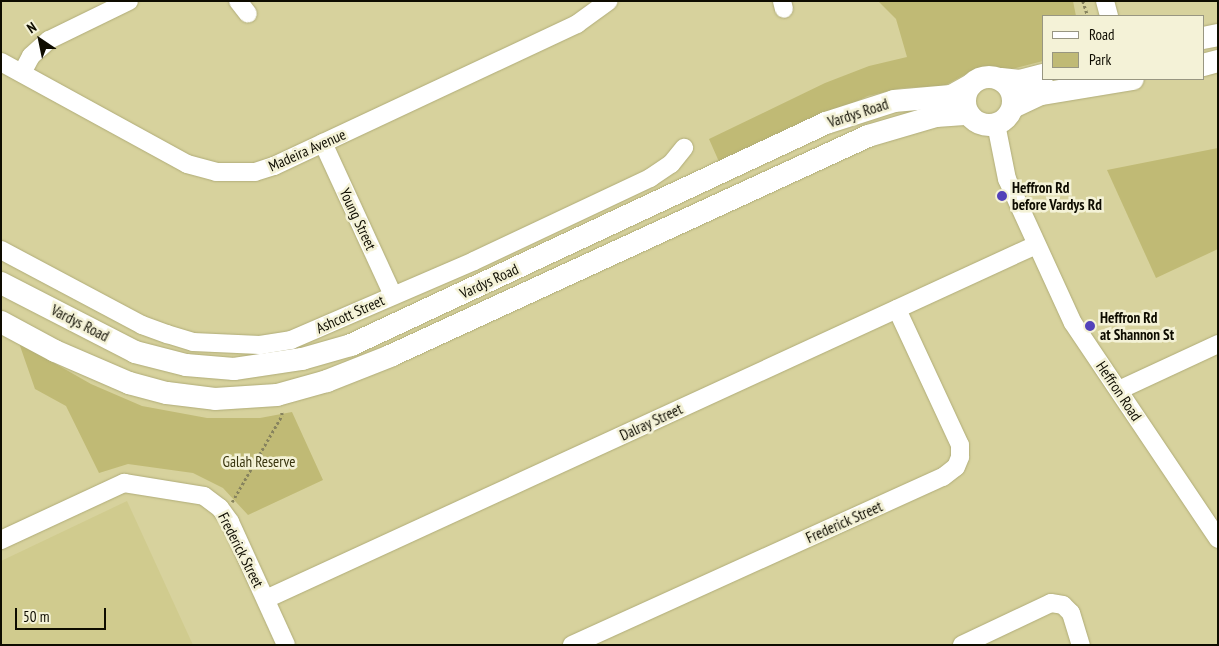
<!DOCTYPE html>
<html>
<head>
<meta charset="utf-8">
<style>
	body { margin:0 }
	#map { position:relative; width:1219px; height:646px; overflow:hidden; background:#d7d29d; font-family:"PT Sans Narrow",sans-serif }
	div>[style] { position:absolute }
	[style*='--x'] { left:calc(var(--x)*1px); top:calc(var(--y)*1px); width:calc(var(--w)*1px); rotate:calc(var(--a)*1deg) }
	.built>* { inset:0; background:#d0cb8e }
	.green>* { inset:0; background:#c0ba75 }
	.path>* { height:2.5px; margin-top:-1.25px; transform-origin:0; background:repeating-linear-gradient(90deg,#87835e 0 2.5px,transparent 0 5px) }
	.roads { filter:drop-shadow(0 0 1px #b0ac78) drop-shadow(0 0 1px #b0ac78) }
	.minor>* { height:18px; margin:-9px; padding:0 9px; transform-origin:9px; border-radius:9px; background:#fff }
	.major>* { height:22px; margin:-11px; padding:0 11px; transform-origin:11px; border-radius:11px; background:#fff }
	.major>.ring { margin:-11px; padding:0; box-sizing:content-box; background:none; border:22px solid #fff; border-radius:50% }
	.dots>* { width:14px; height:14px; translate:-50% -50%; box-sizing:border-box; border:2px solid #f4f2d7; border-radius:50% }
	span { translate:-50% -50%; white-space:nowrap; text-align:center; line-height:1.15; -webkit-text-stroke:5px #f4f2d7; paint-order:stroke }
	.street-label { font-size:15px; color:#0e0c00 }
	.poi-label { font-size:15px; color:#0e0c00; font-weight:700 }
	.left { translate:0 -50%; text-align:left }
	.park-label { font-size:15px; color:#39350f }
	.frame { position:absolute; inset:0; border:2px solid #0e0c00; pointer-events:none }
	.legend { position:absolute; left:1042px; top:15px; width:162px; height:65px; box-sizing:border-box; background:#f4f2d7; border:1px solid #989681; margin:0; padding:6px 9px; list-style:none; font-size:15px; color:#0e0c00 }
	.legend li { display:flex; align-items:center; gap:10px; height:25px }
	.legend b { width:25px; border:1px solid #989681 }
	.north { position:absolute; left:15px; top:15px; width:50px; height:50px; -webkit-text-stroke:4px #f4f2d7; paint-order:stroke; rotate:326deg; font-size:14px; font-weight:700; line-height:20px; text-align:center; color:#0e0c00 }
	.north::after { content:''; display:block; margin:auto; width:18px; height:22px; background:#0e0c00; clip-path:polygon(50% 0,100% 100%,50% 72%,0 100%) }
	.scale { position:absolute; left:15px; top:608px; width:91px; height:22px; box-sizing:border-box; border:2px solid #0e0c00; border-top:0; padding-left:6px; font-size:15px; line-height:18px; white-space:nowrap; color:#0e0c00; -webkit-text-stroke:4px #f4f2d7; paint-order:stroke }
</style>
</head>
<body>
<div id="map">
	<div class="built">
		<i style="clip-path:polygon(127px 501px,193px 645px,1px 645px,1px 561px)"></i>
	</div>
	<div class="green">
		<i style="clip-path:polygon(878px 1px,1073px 1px,1076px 16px,1043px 16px,1043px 61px,1004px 71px,975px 69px,944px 86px,902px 88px,868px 96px,720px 164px,709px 139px,825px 83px,869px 66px,907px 57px,896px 19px)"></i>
		<i style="clip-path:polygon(1218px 148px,1218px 249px,1156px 278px,1107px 170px)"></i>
		<i style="clip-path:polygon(19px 343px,91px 384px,142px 406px,207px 418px,260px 418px,292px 412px,323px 480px,248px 515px,223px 488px,193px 473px,128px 464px,99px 473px,66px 406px,35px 389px)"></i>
	</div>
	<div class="path">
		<i style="--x:1083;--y:1;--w:16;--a:72"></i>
		<i style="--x:232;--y:502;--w:100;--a:-60.1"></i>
		<i style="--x:282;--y:415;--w:4;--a:-104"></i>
	</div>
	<div class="roads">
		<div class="minor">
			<i style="--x:238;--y:1;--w:16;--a:52"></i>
			<i style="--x:782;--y:1;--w:8;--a:76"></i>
			<i style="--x:1105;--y:1;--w:16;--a:75"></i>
			<i style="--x:1;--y:62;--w:212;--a:28.7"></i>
			<i style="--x:187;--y:164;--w:30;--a:15"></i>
			<i style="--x:216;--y:172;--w:39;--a:0"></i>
			<i style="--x:255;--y:172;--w:20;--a:-18"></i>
			<i style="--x:274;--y:166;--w:335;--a:-25.1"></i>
			<i style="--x:577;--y:24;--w:39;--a:-36"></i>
			<i style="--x:22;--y:73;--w:19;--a:-62"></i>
			<i style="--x:31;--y:56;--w:24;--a:-42"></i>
			<i style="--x:49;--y:40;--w:89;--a:-26"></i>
			<i style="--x:996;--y:124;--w:56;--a:78.7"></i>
			<i style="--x:1007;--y:179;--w:158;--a:65.4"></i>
			<i style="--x:1073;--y:323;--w:260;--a:56.1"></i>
			<i style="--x:323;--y:143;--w:167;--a:65.3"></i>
			<i style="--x:1;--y:250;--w:160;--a:28"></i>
			<i style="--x:142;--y:325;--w:27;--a:20"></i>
			<i style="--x:167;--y:334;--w:27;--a:17"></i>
			<i style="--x:193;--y:342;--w:67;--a:2.6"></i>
			<i style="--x:260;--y:345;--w:31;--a:-9"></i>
			<i style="--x:291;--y:340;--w:199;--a:-23.3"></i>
			<i style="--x:474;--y:261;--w:195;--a:-25.2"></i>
			<i style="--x:650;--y:178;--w:25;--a:-34"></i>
			<i style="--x:671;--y:164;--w:21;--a:-51"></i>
			<i style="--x:1119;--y:390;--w:109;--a:-24.9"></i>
			<i style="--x:1;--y:540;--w:136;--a:-24.9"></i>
			<i style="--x:124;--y:483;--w:81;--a:9.2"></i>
			<i style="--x:204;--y:496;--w:20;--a:37"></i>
			<i style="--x:220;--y:508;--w:17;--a:54"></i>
			<i style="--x:230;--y:522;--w:135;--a:65.5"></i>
			<i style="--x:266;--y:599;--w:847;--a:-24.69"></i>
			<i style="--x:572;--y:645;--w:407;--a:-24.4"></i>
			<i style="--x:943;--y:477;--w:16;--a:-38"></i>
			<i style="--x:956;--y:467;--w:11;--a:-68"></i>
			<i style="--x:960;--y:457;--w:12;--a:-90"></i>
			<i style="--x:960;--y:445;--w:150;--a:-114.9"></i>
			<i style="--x:962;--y:645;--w:98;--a:-25.3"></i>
			<i style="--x:1051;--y:603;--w:12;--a:9"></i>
			<i style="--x:1063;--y:605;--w:11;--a:45"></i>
			<i style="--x:1071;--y:613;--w:34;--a:73"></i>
		</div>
		<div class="major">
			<i style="--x:1203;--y:38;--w:15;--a:-11"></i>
			<i style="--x:1203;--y:65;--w:16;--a:-15"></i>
			<i class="ring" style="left:965px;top:77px;width:26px;height:26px"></i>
			<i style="--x:1001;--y:79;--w:19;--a:6"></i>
			<i style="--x:1020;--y:81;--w:24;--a:-15"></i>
			<i style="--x:1013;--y:107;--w:31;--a:-25"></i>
			<i style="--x:1041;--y:94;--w:93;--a:-9.3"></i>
			<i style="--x:1;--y:283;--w:151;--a:27.2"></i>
			<i style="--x:135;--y:352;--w:53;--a:14.3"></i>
			<i style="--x:186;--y:365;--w:48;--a:4.8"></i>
			<i style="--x:234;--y:369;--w:69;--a:-8.4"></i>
			<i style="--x:302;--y:359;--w:51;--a:-15.9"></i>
			<i style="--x:351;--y:345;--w:524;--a:-25.05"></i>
			<i style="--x:826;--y:123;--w:71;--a:-17.9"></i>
			<i style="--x:894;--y:101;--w:57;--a:-5"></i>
			<i style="--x:951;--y:96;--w:23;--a:-29"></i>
			<i style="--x:1;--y:322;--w:61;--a:28.2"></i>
			<i style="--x:55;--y:351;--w:81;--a:23.4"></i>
			<i style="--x:129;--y:383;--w:39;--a:15"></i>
			<i style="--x:167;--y:393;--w:48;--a:7.1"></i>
			<i style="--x:215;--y:399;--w:62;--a:-3.7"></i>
			<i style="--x:277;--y:395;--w:52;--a:-15.6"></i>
			<i style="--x:327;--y:381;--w:68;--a:-21.6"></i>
			<i style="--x:390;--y:356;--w:526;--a:-24.71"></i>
			<i style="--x:868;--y:136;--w:71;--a:-16.4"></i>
			<i style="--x:936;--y:116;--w:32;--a:-4"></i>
		</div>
	</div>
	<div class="dots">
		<i style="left:1002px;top:196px;background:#5342ba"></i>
		<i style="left:1090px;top:326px;background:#5342ba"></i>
	</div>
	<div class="street-label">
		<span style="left:858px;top:113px;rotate:-18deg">Vardys Road</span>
		<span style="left:307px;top:150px;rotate:-24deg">Madeira Avenue</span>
		<span style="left:358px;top:219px;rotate:65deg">Young Street</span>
		<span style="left:489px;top:281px;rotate:-25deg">Vardys Road</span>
		<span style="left:350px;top:314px;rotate:-24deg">Ashcott Street</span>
		<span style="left:80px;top:323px;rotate:27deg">Vardys Road</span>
		<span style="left:1119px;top:391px;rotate:56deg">Heffron Road</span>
		<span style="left:651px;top:422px;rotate:-25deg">Dalray Street</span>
		<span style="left:844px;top:522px;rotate:-24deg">Frederick Street</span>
		<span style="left:241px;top:550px;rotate:63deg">Frederick Street</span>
	</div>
	<div class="poi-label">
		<span class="left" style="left:1012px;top:196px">Heffron Rd<br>before Vardys Rd</span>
		<span class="left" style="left:1100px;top:326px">Heffron Rd<br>at Shannon St</span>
	</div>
	<div class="park-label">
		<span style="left:259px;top:462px">Galah Reserve</span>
	</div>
	<div class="frame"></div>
	<ul class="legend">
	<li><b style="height:6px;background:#fff"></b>Road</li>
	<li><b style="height:14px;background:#c0ba75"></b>Park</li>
	</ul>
	<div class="north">N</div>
	<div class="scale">50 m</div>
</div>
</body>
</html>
